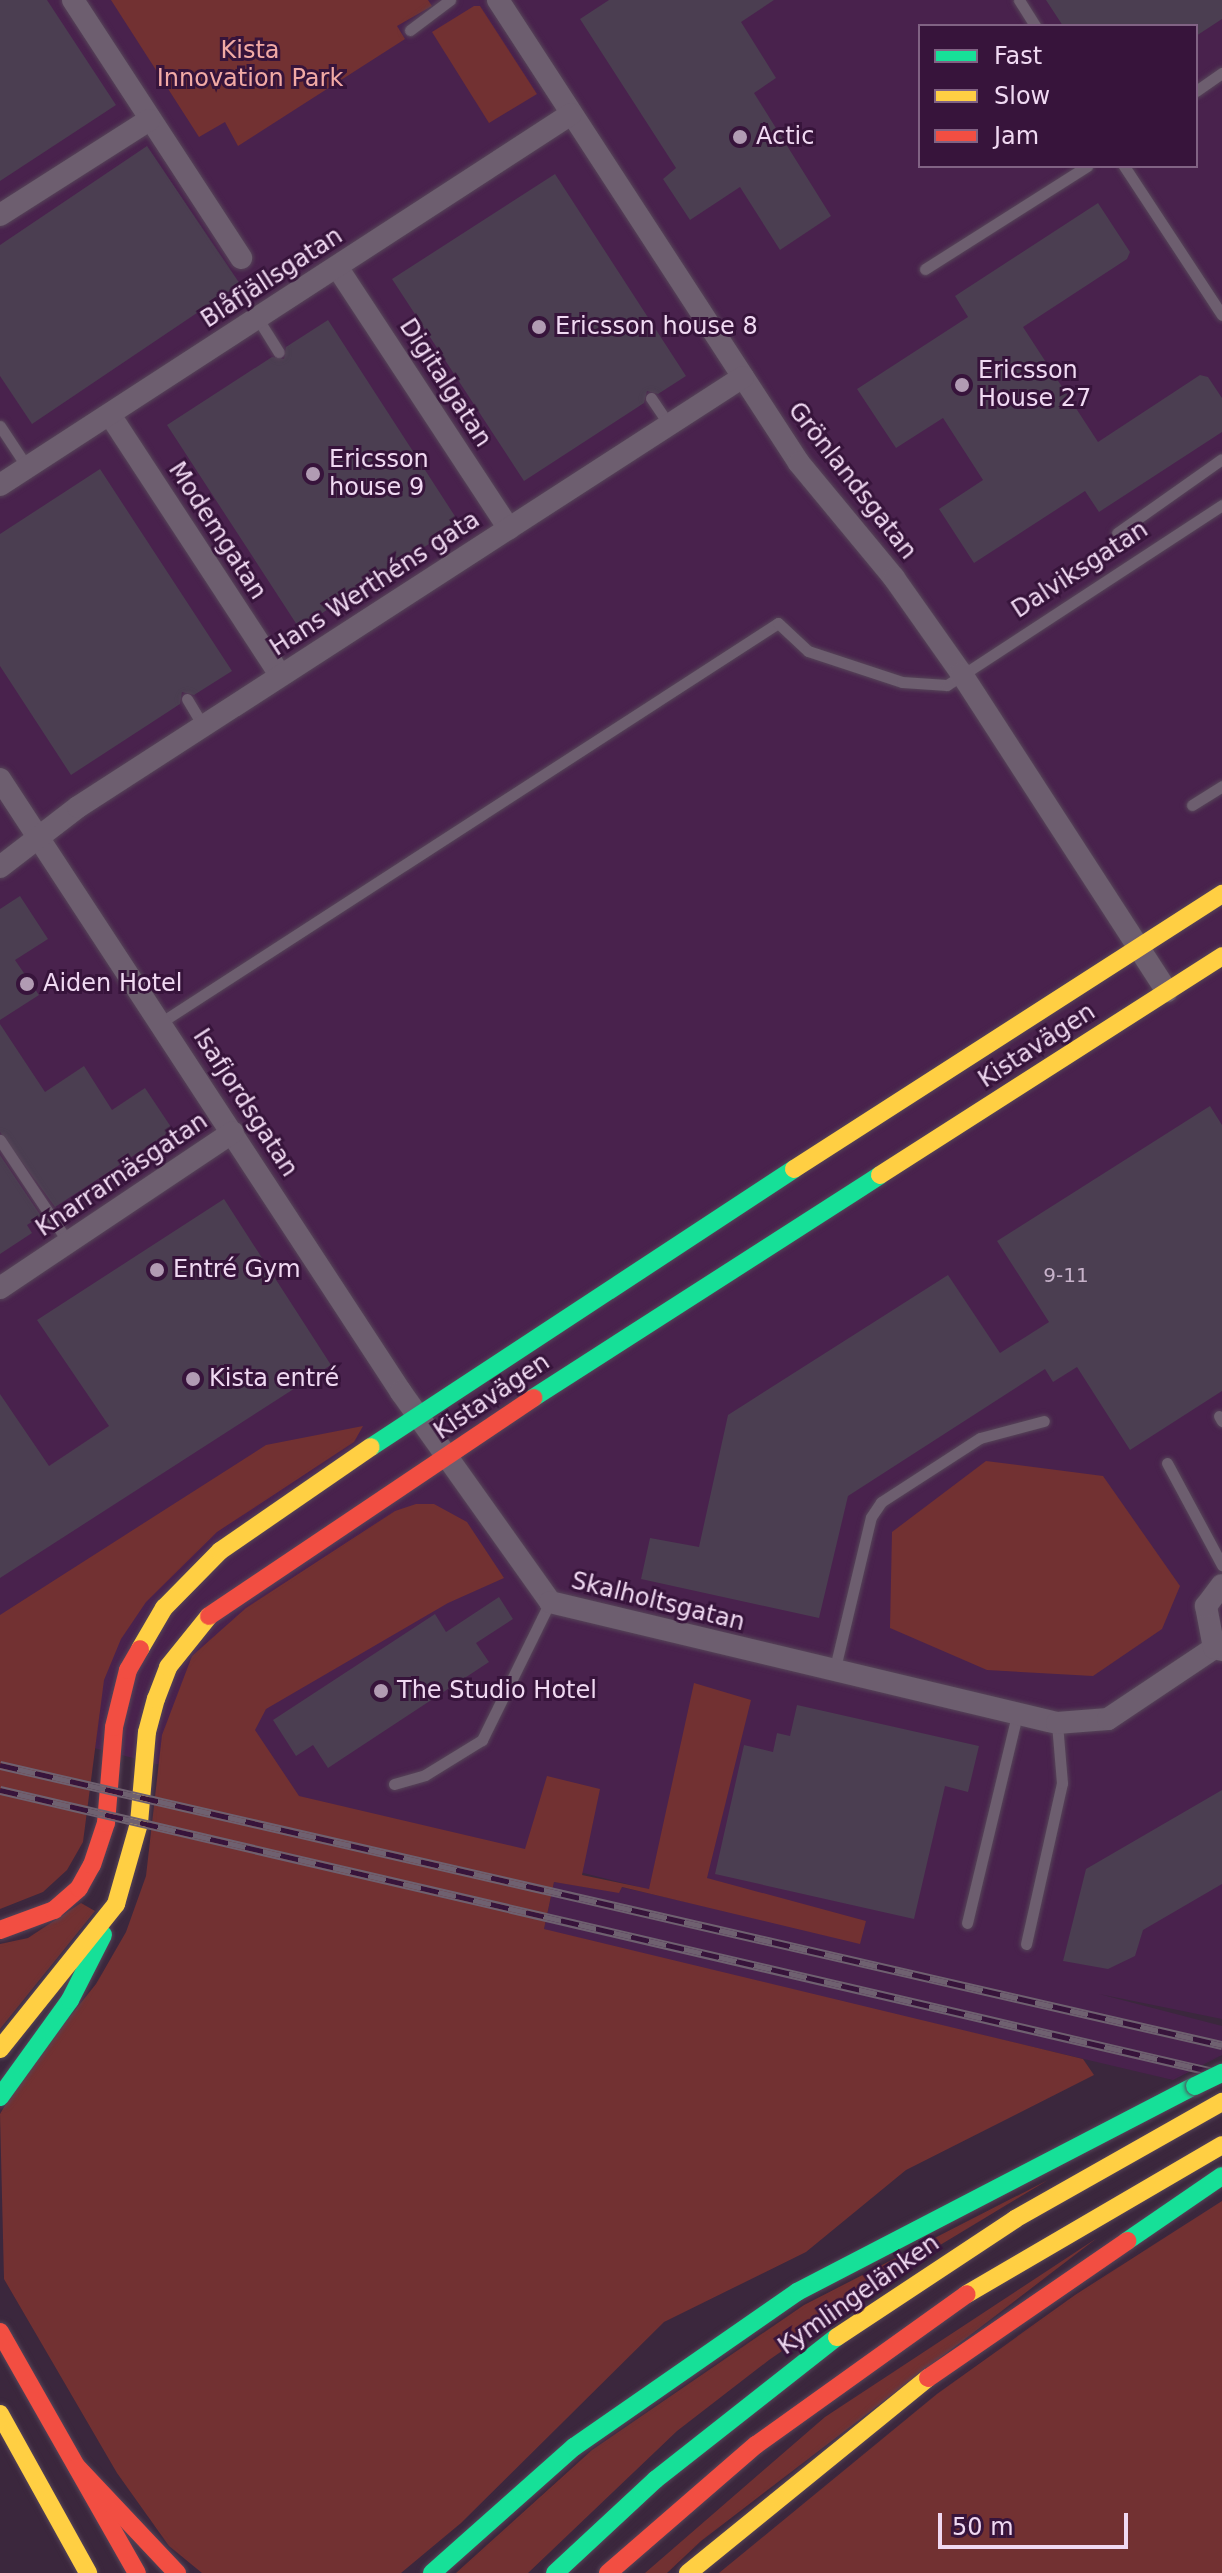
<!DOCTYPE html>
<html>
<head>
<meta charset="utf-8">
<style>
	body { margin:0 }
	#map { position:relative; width:1222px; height:2573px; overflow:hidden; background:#3b273d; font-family:"DejaVu Sans",sans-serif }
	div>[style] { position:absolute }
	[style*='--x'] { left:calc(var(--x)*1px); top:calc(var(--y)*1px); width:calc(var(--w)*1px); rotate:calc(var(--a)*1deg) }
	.built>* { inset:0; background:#49224d }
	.green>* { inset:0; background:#723132 }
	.building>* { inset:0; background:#4b3e51 }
	.roads { filter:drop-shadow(0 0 2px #564558) drop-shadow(0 0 2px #564558) }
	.lane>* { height:11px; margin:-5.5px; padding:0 5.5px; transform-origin:5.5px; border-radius:5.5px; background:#6d5e6f }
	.street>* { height:22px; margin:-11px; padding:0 11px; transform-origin:11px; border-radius:11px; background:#6d5e6f }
	.fast>* { height:18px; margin:-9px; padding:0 9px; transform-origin:9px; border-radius:9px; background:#16e098 }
	.slow>* { height:18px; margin:-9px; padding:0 9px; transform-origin:9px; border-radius:9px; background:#ffcf43 }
	.jam>* { height:18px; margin:-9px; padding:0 9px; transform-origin:9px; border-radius:9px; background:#f24e42 }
	.rail>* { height:9px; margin-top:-4.5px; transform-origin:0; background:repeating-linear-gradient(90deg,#37143b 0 18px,#6f6170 0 36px); box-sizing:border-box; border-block:2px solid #6f6170 }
	.bridges { filter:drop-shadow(0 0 2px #564558) drop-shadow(0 0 2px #564558) }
	.fast-bridge>* { height:18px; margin:-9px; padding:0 9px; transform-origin:9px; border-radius:9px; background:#16e098 }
	.dots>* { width:22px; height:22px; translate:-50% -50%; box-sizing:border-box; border:4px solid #37143b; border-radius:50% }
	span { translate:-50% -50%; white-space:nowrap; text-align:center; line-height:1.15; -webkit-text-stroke:6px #37143b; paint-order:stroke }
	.number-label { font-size:20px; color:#c7b2ca }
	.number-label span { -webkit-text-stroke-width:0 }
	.park-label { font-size:24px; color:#f2aaa5 }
	.poi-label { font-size:24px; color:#f0d9f2 }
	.left { translate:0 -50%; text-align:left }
	.street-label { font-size:24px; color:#f0d9f2 }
	.legend { position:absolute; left:918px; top:24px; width:280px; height:144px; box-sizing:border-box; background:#37143b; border:2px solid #816384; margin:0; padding:10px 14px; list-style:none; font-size:24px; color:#f0d9f2 }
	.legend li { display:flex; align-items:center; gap:16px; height:40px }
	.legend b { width:40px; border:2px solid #816384 }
	.scale { position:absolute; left:938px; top:2513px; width:190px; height:36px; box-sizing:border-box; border:4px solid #f0d9f2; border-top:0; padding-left:10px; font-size:24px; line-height:28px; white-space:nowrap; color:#f0d9f2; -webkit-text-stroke:6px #37143b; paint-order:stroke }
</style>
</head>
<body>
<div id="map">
	<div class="built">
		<i style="clip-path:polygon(evenodd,0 0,1222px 0,1222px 2019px,1099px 1994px,1222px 2026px,1222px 2055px,1173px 2080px,573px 1939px,544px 1929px,554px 1882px,620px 1892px,621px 1887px,791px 1926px,0 1724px,0 0,920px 26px,1196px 26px,1196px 166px,920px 166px,920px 26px)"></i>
	</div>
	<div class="green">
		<i style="clip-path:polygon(111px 0,428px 0,432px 6px,397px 26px,405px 39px,238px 146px,225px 122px,199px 137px)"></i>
		<i style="clip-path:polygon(474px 6px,480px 6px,537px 94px,489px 123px,432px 32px)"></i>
		<i style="clip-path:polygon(363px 1426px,354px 1442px,217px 1532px,146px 1602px,121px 1639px,104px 1680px,83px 1842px,67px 1870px,43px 1892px,0 1909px,0 1615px,266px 1445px)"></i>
		<i style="clip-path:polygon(986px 1461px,1103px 1476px,1180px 1586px,1162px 1629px,1093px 1676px,987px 1670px,890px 1628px,892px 1532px)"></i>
		<i style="clip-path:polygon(416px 1504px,434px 1504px,467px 1522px,504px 1578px,448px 1603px,266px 1709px,255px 1730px,299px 1796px,525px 1849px,547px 1776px,600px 1789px,582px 1875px,649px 1889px,694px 1683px,751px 1700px,707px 1878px,866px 1921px,860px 1944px,622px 1887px,619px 1893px,554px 1882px,544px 1929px,1083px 2059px,1094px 2075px,906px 2170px,806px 2252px,664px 2322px,461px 2523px,401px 2573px,202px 2573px,169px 2546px,117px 2473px,4px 2279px,0 2114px,22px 2076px,96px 1984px,126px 1932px,146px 1876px,162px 1735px,192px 1656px,246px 1608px,395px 1511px)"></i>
		<i style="clip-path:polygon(81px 1903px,95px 1911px,0 2029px,0 1944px,28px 1938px)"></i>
		<i style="clip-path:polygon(1048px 2180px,902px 2268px,769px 2360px,677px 2431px,528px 2573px,456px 2573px,592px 2450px,804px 2305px)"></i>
		<i style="clip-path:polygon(1222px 2201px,1222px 2573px,719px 2573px,937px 2394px,1075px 2295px)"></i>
		<i style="clip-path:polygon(1097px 2238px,701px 2541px,667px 2573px,645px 2573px,825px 2417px)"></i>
	</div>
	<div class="building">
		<i style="clip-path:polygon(0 0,47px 0,116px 105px,0 181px)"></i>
		<i style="clip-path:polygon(609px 0,774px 0,741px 22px,776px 78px,754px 93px,831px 216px,780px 250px,740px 187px,690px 220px,663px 179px,676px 168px,580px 19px)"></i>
		<i style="clip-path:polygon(1046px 0,1222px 0,1222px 19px,1196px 36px,1196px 26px,1063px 26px)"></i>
		<i style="clip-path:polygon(147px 146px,240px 284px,32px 424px,0 376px,0 245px)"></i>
		<i style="clip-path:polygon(555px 174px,686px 376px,658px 394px,647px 391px,644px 403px,524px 481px,392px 279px)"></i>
		<i style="clip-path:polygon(1098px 203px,1130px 252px,1127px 259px,1023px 327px,1098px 442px,1200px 375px,1208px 377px,1222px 398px,1222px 432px,1099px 512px,1085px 491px,974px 563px,939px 509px,983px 480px,943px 418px,896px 448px,857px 389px,968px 317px,955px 296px)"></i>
		<i style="clip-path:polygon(328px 320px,460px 524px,299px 628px,167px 425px,272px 357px,284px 359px,286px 347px)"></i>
		<i style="clip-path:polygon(100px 469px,232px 671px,194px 695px,182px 692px,180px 704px,71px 775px,0 666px,0 534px)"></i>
		<i style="clip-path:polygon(20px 896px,48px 939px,15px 960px,39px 995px,0 1020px,0 909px)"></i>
		<i style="clip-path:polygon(0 1024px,45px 1092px,84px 1066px,112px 1110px,145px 1088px,173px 1130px,55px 1207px,0 1132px)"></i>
		<i style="clip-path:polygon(1210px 1106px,1222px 1125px,1222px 1391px,1130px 1450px,1077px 1367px,1053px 1382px,1045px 1369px,848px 1496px,819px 1618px,641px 1579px,650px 1538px,699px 1547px,728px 1415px,948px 1275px,1000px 1353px,1049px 1322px,997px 1241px)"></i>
		<i style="clip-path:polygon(0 1155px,41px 1216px,27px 1225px,32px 1233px,0 1254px)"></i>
		<i style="clip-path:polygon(224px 1199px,331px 1365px,0 1578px,0 1394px,49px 1466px,109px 1426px,37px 1320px)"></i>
		<i style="clip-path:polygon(499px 1597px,513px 1619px,476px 1643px,489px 1662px,328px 1768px,313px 1745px,296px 1756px,273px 1720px,435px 1614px,446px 1632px)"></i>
		<i style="clip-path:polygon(797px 1705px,979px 1746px,968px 1792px,945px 1786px,914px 1919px,715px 1874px,744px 1745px,773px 1752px,777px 1733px,790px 1736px)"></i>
		<i style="clip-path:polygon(1222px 1790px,1222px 1884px,1143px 1930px,1135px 1956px,1108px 1969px,1063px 1961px,1086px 1869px)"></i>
	</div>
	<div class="roads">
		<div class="lane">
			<i style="--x:1019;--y:0;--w:31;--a:58"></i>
			<i style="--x:410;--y:30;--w:50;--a:-36.9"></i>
			<i style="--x:1196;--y:91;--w:32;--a:-35"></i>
			<i style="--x:1124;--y:166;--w:178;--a:56.7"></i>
			<i style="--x:925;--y:269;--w:192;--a:-32.4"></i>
			<i style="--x:258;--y:319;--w:39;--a:58"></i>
			<i style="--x:651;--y:398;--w:32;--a:56"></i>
			<i style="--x:0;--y:426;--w:49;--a:56.6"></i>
			<i style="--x:1117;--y:533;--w:128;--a:-35.2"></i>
			<i style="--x:187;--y:699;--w:31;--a:59"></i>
			<i style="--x:1192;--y:805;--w:36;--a:-32"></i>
			<i style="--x:160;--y:1023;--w:736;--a:-32.91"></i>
			<i style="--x:778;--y:623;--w:41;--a:43"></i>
			<i style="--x:808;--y:651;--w:99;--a:18.3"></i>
			<i style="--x:902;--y:682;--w:45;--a:3.8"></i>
			<i style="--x:947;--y:685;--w:329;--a:-33.2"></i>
			<i style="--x:0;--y:1140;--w:123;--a:56.3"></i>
			<i style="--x:1219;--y:1416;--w:6;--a:59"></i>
			<i style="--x:1167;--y:1463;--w:116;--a:61.7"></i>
			<i style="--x:834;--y:1672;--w:159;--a:-76.6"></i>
			<i style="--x:871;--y:1517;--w:18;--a:-56"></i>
			<i style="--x:881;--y:1502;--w:118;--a:-32.9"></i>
			<i style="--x:980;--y:1438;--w:66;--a:-14.9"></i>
			<i style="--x:394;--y:1784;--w:32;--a:-16"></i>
			<i style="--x:425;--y:1775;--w:67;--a:-31.6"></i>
			<i style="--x:482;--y:1740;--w:154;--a:-63.8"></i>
			<i style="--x:967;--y:1923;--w:215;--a:-76.5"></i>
			<i style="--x:1026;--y:1944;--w:165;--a:-77.4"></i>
			<i style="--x:1062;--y:1783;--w:60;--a:-94.8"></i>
		</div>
		<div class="street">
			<i style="--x:73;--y:0;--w:308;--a:56.9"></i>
			<i style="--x:498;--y:0;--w:552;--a:56.97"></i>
			<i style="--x:799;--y:463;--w:149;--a:50.4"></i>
			<i style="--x:894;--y:578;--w:116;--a:54.8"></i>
			<i style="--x:961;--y:673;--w:379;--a:57.1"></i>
			<i style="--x:0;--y:215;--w:177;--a:-32.5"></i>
			<i style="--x:337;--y:267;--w:313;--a:56.7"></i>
			<i style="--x:110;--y:415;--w:311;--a:56.8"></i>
			<i style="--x:0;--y:485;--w:681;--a:-33.01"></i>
			<i style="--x:0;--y:779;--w:733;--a:56.81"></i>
			<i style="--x:401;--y:1392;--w:257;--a:54.6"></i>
			<i style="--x:550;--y:1602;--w:521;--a:13.42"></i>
			<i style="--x:1057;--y:1723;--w:51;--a:-4.5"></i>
			<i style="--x:1108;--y:1719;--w:128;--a:-33.8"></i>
			<i style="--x:1214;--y:1648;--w:8;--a:14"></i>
			<i style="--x:0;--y:867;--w:98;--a:-37.6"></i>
			<i style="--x:78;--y:807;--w:792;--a:-32.89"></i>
			<i style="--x:0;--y:1288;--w:280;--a:-33.8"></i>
			<i style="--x:1214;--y:1648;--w:43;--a:-100.8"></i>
			<i style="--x:1206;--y:1606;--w:26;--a:-53"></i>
		</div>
		<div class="fast">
			<i style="--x:533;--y:1398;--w:412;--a:-32.7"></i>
			<i style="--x:371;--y:1447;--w:506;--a:-33.31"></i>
			<i style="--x:0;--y:2097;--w:120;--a:-54.2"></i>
			<i style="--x:70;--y:2000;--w:73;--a:-63.1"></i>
			<i style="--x:1127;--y:2241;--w:115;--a:-34.4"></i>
			<i style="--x:432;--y:2573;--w:190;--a:-41.6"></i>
			<i style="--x:574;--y:2447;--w:272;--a:-34.8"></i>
			<i style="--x:797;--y:2292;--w:448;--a:-27.4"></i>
			<i style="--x:555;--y:2573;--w:137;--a:-42.9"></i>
			<i style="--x:655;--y:2480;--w:231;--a:-38.2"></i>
		</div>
		<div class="slow">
			<i style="--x:794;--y:1169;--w:509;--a:-32.72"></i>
			<i style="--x:880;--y:1175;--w:406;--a:-32.6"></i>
			<i style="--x:140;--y:1649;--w:48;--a:-59.7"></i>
			<i style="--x:164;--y:1608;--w:80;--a:-45.5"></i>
			<i style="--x:220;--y:1551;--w:183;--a:-34.6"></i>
			<i style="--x:0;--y:2049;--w:186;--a:-51.3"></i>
			<i style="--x:116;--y:1904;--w:84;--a:-74.1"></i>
			<i style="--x:139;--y:1823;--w:91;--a:-85"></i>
			<i style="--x:147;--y:1732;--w:34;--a:-75"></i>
			<i style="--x:156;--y:1699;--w:34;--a:-69"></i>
			<i style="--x:168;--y:1667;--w:65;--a:-51.2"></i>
			<i style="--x:967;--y:2294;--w:295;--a:-30.3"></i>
			<i style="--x:837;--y:2337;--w:214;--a:-33.5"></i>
			<i style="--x:1015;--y:2219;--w:238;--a:-29.5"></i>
			<i style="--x:0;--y:2414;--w:182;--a:61"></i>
			<i style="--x:688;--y:2573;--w:309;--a:-39.1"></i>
		</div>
		<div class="jam">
			<i style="--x:209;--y:1616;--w:391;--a:-33.9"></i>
			<i style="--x:0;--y:1930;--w:58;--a:-20.3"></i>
			<i style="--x:54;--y:1910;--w:33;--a:-41"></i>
			<i style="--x:79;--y:1888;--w:26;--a:-61"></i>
			<i style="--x:92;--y:1865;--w:44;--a:-71.6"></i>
			<i style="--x:106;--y:1823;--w:96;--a:-85.2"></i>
			<i style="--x:114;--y:1727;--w:59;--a:-76.2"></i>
			<i style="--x:128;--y:1670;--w:24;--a:-60"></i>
			<i style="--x:0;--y:2332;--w:277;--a:60.4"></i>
			<i style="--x:928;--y:2378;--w:242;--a:-34.5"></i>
			<i style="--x:77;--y:2467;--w:146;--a:46.7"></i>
			<i style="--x:608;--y:2573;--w:196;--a:-40.9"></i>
			<i style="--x:756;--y:2445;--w:259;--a:-35.6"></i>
		</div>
	</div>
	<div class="rail">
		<i style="--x:0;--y:1765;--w:1254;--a:12.91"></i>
		<i style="--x:0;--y:1790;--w:1255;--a:13.08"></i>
	</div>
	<div class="bridges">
		<div class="fast-bridge">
			<i style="--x:1195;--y:2086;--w:30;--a:-26"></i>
		</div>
	</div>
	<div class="dots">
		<i style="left:740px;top:137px;background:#b19bb3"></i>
		<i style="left:539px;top:327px;background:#b19bb3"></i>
		<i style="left:962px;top:385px;background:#b19bb3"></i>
		<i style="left:313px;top:474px;background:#b19bb3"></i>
		<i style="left:27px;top:984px;background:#b19bb3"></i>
		<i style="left:157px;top:1270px;background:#b19bb3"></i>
		<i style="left:193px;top:1379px;background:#b19bb3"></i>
		<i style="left:381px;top:1691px;background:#b19bb3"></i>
	</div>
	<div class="number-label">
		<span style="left:1066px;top:1275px">9-11</span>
	</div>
	<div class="park-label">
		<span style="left:250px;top:65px">Kista<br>Innovation Park</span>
	</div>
	<div class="poi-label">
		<span class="left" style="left:756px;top:137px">Actic</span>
		<span class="left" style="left:555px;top:327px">Ericsson house 8</span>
		<span class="left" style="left:978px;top:385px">Ericsson<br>House 27</span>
		<span class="left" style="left:329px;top:474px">Ericsson<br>house 9</span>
		<span class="left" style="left:43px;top:984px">Aiden Hotel</span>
		<span class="left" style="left:173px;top:1270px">Entré Gym</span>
		<span class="left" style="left:209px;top:1379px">Kista entré</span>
		<span class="left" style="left:397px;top:1691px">The Studio Hotel</span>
	</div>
	<div class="street-label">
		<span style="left:272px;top:278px;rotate:-33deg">Blåfjällsgatan</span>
		<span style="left:445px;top:383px;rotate:57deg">Digitalgatan</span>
		<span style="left:852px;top:481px;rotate:52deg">Grönlandsgatan</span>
		<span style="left:217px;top:531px;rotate:57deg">Modemgatan</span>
		<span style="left:1080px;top:570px;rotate:-33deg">Dalviksgatan</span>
		<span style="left:375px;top:584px;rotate:-33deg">Hans Werthéns gata</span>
		<span style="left:1037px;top:1046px;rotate:-33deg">Kistavägen</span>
		<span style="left:245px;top:1103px;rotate:57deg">Isafjordsgatan</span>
		<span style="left:122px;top:1175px;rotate:-34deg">Knarrarnäsgatan</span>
		<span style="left:492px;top:1397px;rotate:-34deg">Kistavägen</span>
		<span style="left:658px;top:1602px;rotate:14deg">Skalholtsgatan</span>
		<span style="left:859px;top:2295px;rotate:-35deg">Kymlingelänken</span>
	</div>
	<ul class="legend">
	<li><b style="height:10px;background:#16e098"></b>Fast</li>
	<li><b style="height:10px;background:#ffcf43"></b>Slow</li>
	<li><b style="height:10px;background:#f24e42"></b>Jam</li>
	</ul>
	<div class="scale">50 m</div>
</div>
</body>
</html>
